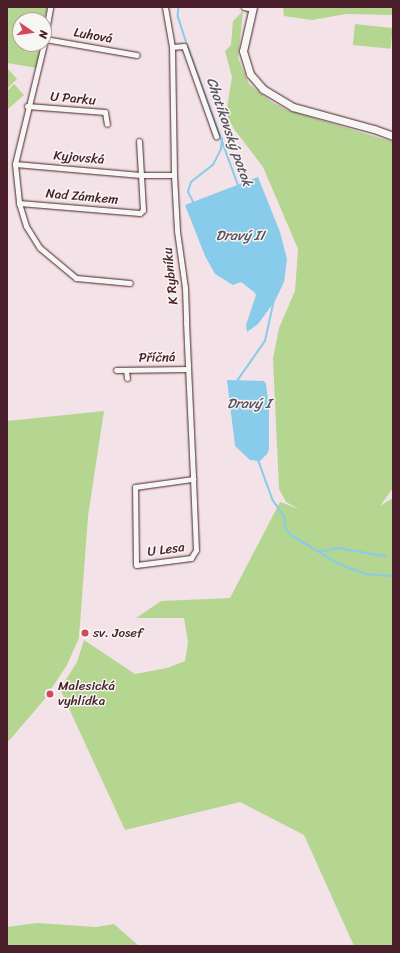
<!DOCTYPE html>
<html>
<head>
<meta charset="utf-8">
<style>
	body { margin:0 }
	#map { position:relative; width:400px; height:953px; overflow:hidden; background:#f3e3e8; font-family:Sriracha,sans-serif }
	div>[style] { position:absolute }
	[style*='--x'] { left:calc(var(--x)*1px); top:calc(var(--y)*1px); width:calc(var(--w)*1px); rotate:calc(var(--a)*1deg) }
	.green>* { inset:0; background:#b4d690; transform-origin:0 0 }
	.water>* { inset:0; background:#89cbea }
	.stream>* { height:1.5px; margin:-0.75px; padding:0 0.75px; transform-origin:0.75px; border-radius:0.75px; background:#89cbea }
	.roads { filter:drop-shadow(0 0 1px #4a1f2b) drop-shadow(0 0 1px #4a1f2b) }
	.street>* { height:5px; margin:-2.5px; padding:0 2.5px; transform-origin:2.5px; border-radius:2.5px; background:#f6f6f2 }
	.secondary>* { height:7px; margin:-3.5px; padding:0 3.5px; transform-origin:3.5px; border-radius:3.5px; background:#f6f6f2 }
	.dots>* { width:11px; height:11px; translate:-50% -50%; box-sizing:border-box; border:2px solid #f6f6f2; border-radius:50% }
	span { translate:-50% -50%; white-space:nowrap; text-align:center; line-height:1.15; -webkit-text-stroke:3px #f6f6f2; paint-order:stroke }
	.street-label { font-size:13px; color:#4a1f2b }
	.poi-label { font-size:13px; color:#4a1f2b }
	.left { translate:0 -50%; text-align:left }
	.water-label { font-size:14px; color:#5d5364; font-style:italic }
	.frame { position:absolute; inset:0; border:8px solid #4a1f2b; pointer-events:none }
	.north { position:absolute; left:12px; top:12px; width:40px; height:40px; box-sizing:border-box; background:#f6f6f2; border:1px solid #b1a0a2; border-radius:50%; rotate:103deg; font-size:11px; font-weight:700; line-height:16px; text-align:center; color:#4a1f2b }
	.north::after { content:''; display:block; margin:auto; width:14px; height:18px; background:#d1495b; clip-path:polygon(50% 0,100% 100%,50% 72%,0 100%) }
</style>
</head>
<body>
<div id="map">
	<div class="green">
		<i style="clip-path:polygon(7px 7px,47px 7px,44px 24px,44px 20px,20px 20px,20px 44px,41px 44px,37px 68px,7px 63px)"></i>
		<i style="clip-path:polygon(283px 7px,393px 7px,393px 15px,346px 14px,312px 20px,284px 16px)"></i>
		<i style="clip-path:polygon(243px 11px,238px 58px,249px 84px,272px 102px,287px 110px,393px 142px,393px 488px,380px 506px,393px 498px,393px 946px,354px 946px,304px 835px,240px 802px,125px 830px,60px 689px,77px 662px,84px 640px,135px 674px,167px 668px,185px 661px,188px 642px,184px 618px,136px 618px,161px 601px,230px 598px,280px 502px,299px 509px,286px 502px,279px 489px,273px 359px,279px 328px,295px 291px,298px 249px,263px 167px,234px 129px,226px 114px,232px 77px,225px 51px,231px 45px,233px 21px)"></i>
		<i style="left:355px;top:24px;width:38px;height:21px;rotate:6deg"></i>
		<i style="clip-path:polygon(7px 68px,17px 79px,7px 89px)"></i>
		<i style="clip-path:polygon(14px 84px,24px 95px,8px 109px,7px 91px)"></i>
		<i style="clip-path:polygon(104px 411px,88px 516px,79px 638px,67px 665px,44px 700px,7px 743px,7px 421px)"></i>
		<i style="clip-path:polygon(37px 923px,96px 927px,114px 924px,139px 946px,7px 946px,7px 927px)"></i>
	</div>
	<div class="water">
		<i style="clip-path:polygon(258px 177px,280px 232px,287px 259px,284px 282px,275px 301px,258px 324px,247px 332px,246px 325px,256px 295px,254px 292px,241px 282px,233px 285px,215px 274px,205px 256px,185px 205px)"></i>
		<i style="clip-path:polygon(227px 380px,264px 381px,266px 384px,269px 407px,269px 449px,267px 454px,260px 461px,250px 460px,235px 446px)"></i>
	</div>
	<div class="stream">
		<i style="--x:179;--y:7;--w:9;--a:96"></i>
		<i style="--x:178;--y:16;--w:29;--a:72"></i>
		<i style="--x:187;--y:44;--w:149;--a:70"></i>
		<i style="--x:194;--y:204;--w:13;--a:-117"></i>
		<i style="--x:188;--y:192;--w:10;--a:-73"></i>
		<i style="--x:191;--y:182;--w:28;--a:-38"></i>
		<i style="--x:213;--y:165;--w:18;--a:-63"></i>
		<i style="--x:221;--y:149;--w:10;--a:-84"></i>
		<i style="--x:237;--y:381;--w:49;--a:-55"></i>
		<i style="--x:265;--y:341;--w:42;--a:-77.6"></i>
		<i style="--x:258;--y:459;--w:44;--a:69.9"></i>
		<i style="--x:273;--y:500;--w:21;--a:55"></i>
		<i style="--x:285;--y:517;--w:10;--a:90"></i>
		<i style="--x:285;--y:527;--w:10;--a:53"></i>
		<i style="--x:291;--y:535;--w:56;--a:31.1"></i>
		<i style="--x:339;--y:564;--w:29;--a:20"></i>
		<i style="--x:366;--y:574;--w:27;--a:4"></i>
		<i style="--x:319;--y:552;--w:20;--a:-11"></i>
		<i style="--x:339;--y:548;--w:47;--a:9.9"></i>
	</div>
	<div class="roads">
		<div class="street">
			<i style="--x:165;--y:7;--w:41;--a:80.1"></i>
			<i style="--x:172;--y:47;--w:128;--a:89.1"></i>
			<i style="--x:174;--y:175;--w:56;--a:86.9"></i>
			<i style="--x:177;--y:231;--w:58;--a:82"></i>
			<i style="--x:185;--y:288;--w:34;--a:88"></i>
			<i style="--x:186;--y:322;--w:157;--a:87.4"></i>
			<i style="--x:193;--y:479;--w:71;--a:87.6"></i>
			<i style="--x:196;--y:550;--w:9;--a:122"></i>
			<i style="--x:191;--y:558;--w:55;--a:172.7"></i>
			<i style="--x:136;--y:565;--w:78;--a:-90.7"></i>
			<i style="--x:135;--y:487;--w:59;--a:-7.9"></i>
			<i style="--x:244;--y:7;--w:8;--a:14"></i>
			<i style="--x:45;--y:39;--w:93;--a:9.9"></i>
			<i style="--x:44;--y:42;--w:36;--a:-80"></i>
			<i style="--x:44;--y:44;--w:123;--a:103.6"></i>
			<i style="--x:15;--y:164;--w:39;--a:84"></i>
			<i style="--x:19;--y:203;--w:24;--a:73"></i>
			<i style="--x:26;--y:226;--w:26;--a:58"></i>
			<i style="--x:40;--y:248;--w:47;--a:39.8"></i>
			<i style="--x:76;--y:278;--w:54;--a:5.3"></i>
			<i style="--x:172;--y:47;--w:12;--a:-5"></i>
			<i style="--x:184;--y:46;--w:96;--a:70.4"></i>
			<i style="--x:27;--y:106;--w:78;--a:4.4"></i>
			<i style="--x:105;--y:112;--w:12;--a:81"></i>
			<i style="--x:15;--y:164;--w:126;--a:5"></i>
			<i style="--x:141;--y:175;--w:33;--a:0"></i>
			<i style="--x:19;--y:203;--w:121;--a:4.7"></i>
			<i style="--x:140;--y:213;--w:4;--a:-45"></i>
			<i style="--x:143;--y:210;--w:69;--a:-93.3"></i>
			<i style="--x:116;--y:370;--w:72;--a:-0.8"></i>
			<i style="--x:126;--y:370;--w:8;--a:83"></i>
		</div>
		<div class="secondary">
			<i style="--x:253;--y:7;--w:45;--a:102.8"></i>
			<i style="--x:243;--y:51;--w:24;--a:73"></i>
			<i style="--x:250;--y:74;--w:20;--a:49"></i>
			<i style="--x:263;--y:89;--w:35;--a:31"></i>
			<i style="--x:293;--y:107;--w:84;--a:15.2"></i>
			<i style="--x:374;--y:129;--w:20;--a:20"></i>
		</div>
	</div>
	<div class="dots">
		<i style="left:85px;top:633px;background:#d1495b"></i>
		<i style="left:50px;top:694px;background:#d1495b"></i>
	</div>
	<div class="street-label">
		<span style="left:93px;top:36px;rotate:10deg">Luhová</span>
		<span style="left:73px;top:99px;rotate:5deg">U Parku</span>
		<span style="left:79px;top:158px;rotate:5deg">Kyjovská</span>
		<span style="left:82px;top:197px;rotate:5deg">Nad Zámkem</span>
		<span style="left:171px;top:276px;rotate:-96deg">K Rybníku</span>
		<span style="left:157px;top:358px;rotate:-1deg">Příčná</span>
		<span style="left:166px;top:550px;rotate:-8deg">U Lesa</span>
	</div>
	<div class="poi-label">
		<span class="left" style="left:93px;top:633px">sv. Josef</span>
		<span class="left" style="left:58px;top:694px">Malesická<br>vyhlídka</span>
	</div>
	<div class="water-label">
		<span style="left:229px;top:132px;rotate:71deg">Chotíkovský potok</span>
		<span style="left:240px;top:236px">Dravý II</span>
		<span style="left:249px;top:404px">Dravý I</span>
	</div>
	<div class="frame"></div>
	<div class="north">N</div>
</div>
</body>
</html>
